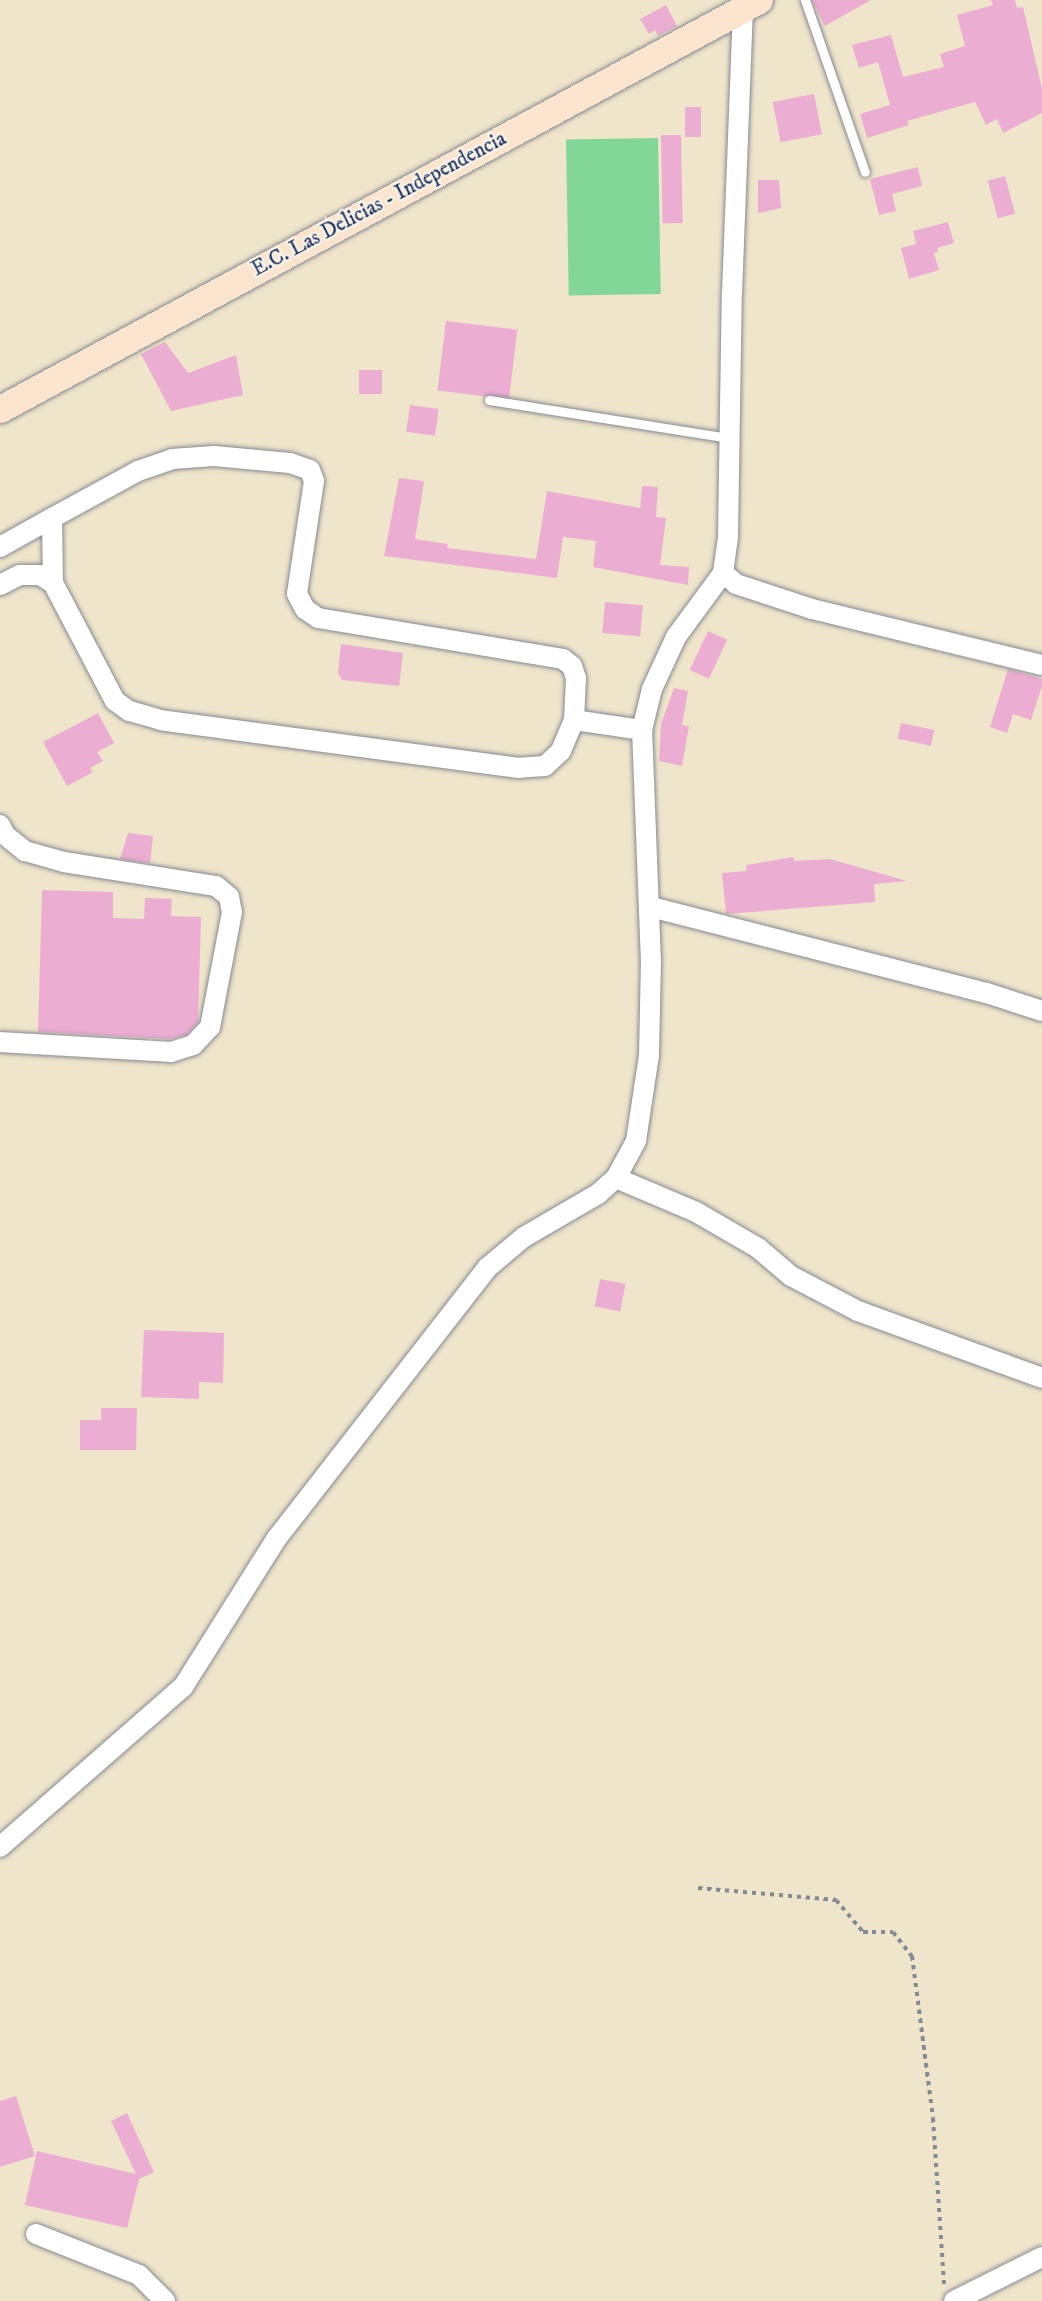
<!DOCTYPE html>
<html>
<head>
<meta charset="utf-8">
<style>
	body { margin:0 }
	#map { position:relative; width:1042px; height:2301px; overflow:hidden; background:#efe5ca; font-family:"IM FELL DW Pica",serif }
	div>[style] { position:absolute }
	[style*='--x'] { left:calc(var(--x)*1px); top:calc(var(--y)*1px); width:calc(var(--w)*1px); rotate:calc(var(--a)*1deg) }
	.green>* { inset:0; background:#81d698; transform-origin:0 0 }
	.building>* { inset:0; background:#ecadd3; transform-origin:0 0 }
	.path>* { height:4px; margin-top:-2px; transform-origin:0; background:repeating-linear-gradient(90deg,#858a94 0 4.5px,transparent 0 9px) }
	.roads { filter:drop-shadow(0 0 2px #858a94) drop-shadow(0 0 2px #858a94) }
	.lane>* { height:9px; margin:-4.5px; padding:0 4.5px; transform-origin:4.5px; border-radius:4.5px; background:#fff }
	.street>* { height:20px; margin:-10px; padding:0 10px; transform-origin:10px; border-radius:10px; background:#fff }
	.secondary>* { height:27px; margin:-13.5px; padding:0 13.5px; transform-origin:13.5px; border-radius:13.5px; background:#fce5cf }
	span { translate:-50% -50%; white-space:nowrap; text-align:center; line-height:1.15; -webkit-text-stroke:4.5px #f7f3e8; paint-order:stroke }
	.street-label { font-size:21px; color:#1b2f5e }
</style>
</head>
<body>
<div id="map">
	<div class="green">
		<i style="left:658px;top:138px;width:156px;height:92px;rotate:89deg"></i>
	</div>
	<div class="building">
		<i style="clip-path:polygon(812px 0,871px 0,825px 26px)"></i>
		<i style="clip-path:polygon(991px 0,1015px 0,1017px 8px,1023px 7px,1042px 89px,1042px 113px,1003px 133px,997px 119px,986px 125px,975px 102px,907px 121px,909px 125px,867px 138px,860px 114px,890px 105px,878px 62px,859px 68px,852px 45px,891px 35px,903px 77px,944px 67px,940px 54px,965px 46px,957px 15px,993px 5px)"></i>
		<i style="clip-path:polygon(666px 5px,677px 26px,658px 36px,655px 30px,649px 34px,640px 19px)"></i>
		<i style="left:814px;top:94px;width:41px;height:42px;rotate:79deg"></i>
		<i style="left:685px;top:107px;width:16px;height:30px"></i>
		<i style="left:681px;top:135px;width:88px;height:20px;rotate:89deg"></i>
		<i style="clip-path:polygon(918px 167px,922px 186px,892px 194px,896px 211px,879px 215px,870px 179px)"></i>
		<i style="left:1005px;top:176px;width:39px;height:18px;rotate:75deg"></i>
		<i style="clip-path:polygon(758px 180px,779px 180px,781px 208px,758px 213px)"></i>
		<i style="clip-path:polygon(948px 222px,954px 243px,937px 248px,938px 252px,934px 253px,939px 270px,909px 279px,901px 248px,916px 244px,913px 231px)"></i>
		<i style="left:446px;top:321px;width:72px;height:70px;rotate:7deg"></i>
		<i style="clip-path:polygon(165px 342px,188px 373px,236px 355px,243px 395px,171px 411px,141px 354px)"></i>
		<i style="left:359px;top:370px;width:23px;height:24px"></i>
		<i style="left:410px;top:405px;width:29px;height:27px;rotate:8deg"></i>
		<i style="clip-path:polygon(399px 478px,424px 481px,415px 539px,448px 544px,447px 548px,536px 559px,547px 491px,640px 508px,642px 486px,658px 487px,656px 517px,666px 518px,660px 565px,689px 567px,688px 585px,593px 567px,596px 541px,563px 537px,557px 578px,384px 556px)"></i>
		<i style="left:605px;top:602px;width:38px;height:31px;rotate:5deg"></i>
		<i style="left:708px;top:631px;width:21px;height:43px;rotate:25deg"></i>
		<i style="clip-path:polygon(341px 644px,403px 653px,399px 686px,342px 680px,338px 673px)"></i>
		<i style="clip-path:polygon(1008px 669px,1042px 679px,1042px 686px,1031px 720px,1013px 714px,1007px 733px,990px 727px)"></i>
		<i style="clip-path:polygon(674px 688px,688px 691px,682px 725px,689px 726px,682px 766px,659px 761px,661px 724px)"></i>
		<i style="clip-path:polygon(98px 713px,114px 743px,97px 752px,103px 761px,90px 768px,93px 772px,67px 786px,43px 742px)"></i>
		<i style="left:901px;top:723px;width:34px;height:16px;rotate:12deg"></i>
		<i style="clip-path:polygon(128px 833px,153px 836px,150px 863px,120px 859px)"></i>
		<i style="clip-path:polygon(793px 857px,794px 861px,830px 859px,907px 881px,874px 884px,875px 902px,726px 914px,722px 873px,746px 871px,746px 865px)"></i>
		<i style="clip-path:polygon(42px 890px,113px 892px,113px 918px,144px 919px,145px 898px,172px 899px,171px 916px,201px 917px,198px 1022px,186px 1035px,171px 1039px,38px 1032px)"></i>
		<i style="left:600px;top:1279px;width:26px;height:28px;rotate:11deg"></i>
		<i style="clip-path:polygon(144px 1330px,224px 1333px,223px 1383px,199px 1382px,199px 1399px,141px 1397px)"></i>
		<i style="clip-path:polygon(101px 1408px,137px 1408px,136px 1450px,80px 1450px,80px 1420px,101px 1420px)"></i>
		<i style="clip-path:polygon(16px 2096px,35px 2156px,0 2167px,0 2101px)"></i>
		<i style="clip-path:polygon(127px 2113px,154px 2172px,139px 2179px,127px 2228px,25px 2205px,37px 2151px,136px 2174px,111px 2121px)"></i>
	</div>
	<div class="path">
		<i style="--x:698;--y:1888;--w:139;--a:5"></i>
		<i style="--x:836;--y:1900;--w:42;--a:49.8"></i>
		<i style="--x:863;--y:1932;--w:30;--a:0"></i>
		<i style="--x:893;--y:1932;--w:31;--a:52"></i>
		<i style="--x:912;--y:1956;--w:163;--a:82.6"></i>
		<i style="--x:933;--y:2118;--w:167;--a:86.2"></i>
	</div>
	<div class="roads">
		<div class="lane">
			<i style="--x:805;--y:0;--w:182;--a:70.8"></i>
			<i style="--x:489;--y:400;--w:244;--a:9"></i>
		</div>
		<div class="street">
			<i style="--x:0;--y:547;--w:60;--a:-29.1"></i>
			<i style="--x:52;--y:518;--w:98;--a:-28.7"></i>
			<i style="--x:138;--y:471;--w:36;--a:-19"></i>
			<i style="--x:172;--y:459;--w:42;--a:-4.1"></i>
			<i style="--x:214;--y:456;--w:76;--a:5.3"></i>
			<i style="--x:290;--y:463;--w:21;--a:19"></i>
			<i style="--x:310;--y:470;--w:12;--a:70"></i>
			<i style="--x:314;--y:481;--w:114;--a:98.6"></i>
			<i style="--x:297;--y:594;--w:17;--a:62"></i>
			<i style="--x:305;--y:609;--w:16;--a:35"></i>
			<i style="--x:318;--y:618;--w:248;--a:9.5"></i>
			<i style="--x:563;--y:659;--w:11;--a:38"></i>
			<i style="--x:572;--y:666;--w:13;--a:72"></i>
			<i style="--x:576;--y:678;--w:42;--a:92.7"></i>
			<i style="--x:574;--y:720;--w:34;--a:113"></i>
			<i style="--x:561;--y:751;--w:22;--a:137"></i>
			<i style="--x:545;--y:766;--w:26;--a:176"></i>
			<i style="--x:519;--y:768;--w:361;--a:-172.4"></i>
			<i style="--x:161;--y:720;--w:33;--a:-164"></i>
			<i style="--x:129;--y:711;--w:17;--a:-144"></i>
			<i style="--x:115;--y:701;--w:133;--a:-117.7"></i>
			<i style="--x:53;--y:583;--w:65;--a:-90.9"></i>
			<i style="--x:723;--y:573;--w:17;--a:40"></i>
			<i style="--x:736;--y:584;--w:80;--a:18.2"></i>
			<i style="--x:812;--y:609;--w:237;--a:13.7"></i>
			<i style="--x:0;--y:585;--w:22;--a:-27"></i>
			<i style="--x:20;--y:575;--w:20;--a:0"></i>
			<i style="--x:40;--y:575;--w:15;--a:32"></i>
			<i style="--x:574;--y:720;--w:69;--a:8.4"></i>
			<i style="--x:0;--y:825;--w:11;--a:63"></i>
			<i style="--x:5;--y:835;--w:26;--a:39"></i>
			<i style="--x:25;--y:851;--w:41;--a:15.8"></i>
			<i style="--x:64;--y:862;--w:154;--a:9"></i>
			<i style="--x:216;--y:886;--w:17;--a:40"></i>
			<i style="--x:229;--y:897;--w:15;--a:79"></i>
			<i style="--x:232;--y:912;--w:117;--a:100.8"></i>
			<i style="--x:210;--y:1027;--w:25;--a:133"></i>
			<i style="--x:193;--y:1045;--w:23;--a:162"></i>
			<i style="--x:171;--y:1052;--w:171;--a:-176.7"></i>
			<i style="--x:651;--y:907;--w:347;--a:14.4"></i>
			<i style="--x:987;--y:993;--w:58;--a:18.1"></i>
			<i style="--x:616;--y:1178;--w:87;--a:23"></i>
			<i style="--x:696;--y:1212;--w:72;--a:30.1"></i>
			<i style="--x:758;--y:1248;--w:43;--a:40.3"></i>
			<i style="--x:791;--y:1276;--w:76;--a:27.6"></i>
			<i style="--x:858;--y:1311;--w:196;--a:20"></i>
			<i style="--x:0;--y:1847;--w:243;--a:-41.2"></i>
			<i style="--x:183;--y:1687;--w:176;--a:-57.8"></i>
			<i style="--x:277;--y:1538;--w:342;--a:-52.1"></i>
			<i style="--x:487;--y:1268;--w:48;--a:-40"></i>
			<i style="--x:524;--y:1237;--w:86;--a:-30.2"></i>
			<i style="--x:598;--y:1194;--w:24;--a:-42"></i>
			<i style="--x:616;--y:1178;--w:42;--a:-61.6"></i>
			<i style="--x:636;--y:1141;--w:87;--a:-81.4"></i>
			<i style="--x:649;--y:1055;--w:92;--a:-88.8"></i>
			<i style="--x:651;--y:963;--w:233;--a:-92.2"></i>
			<i style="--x:642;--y:730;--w:42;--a:-76.3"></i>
			<i style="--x:652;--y:689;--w:57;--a:-65.2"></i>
			<i style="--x:676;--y:637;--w:79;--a:-53.7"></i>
			<i style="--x:723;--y:573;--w:37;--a:-82"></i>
			<i style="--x:728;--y:536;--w:242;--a:-89.1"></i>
			<i style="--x:732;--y:294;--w:285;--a:-87.8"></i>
			<i style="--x:36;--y:2234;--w:111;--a:21.7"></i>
			<i style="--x:139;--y:2275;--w:37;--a:45"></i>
			<i style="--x:954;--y:2301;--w:98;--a:-26.6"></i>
		</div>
		<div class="secondary">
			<i style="--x:0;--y:409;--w:862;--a:-28.32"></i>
		</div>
	</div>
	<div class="street-label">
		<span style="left:379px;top:204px;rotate:-28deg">E.C. Las Delicias - Independencia</span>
	</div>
</div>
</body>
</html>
